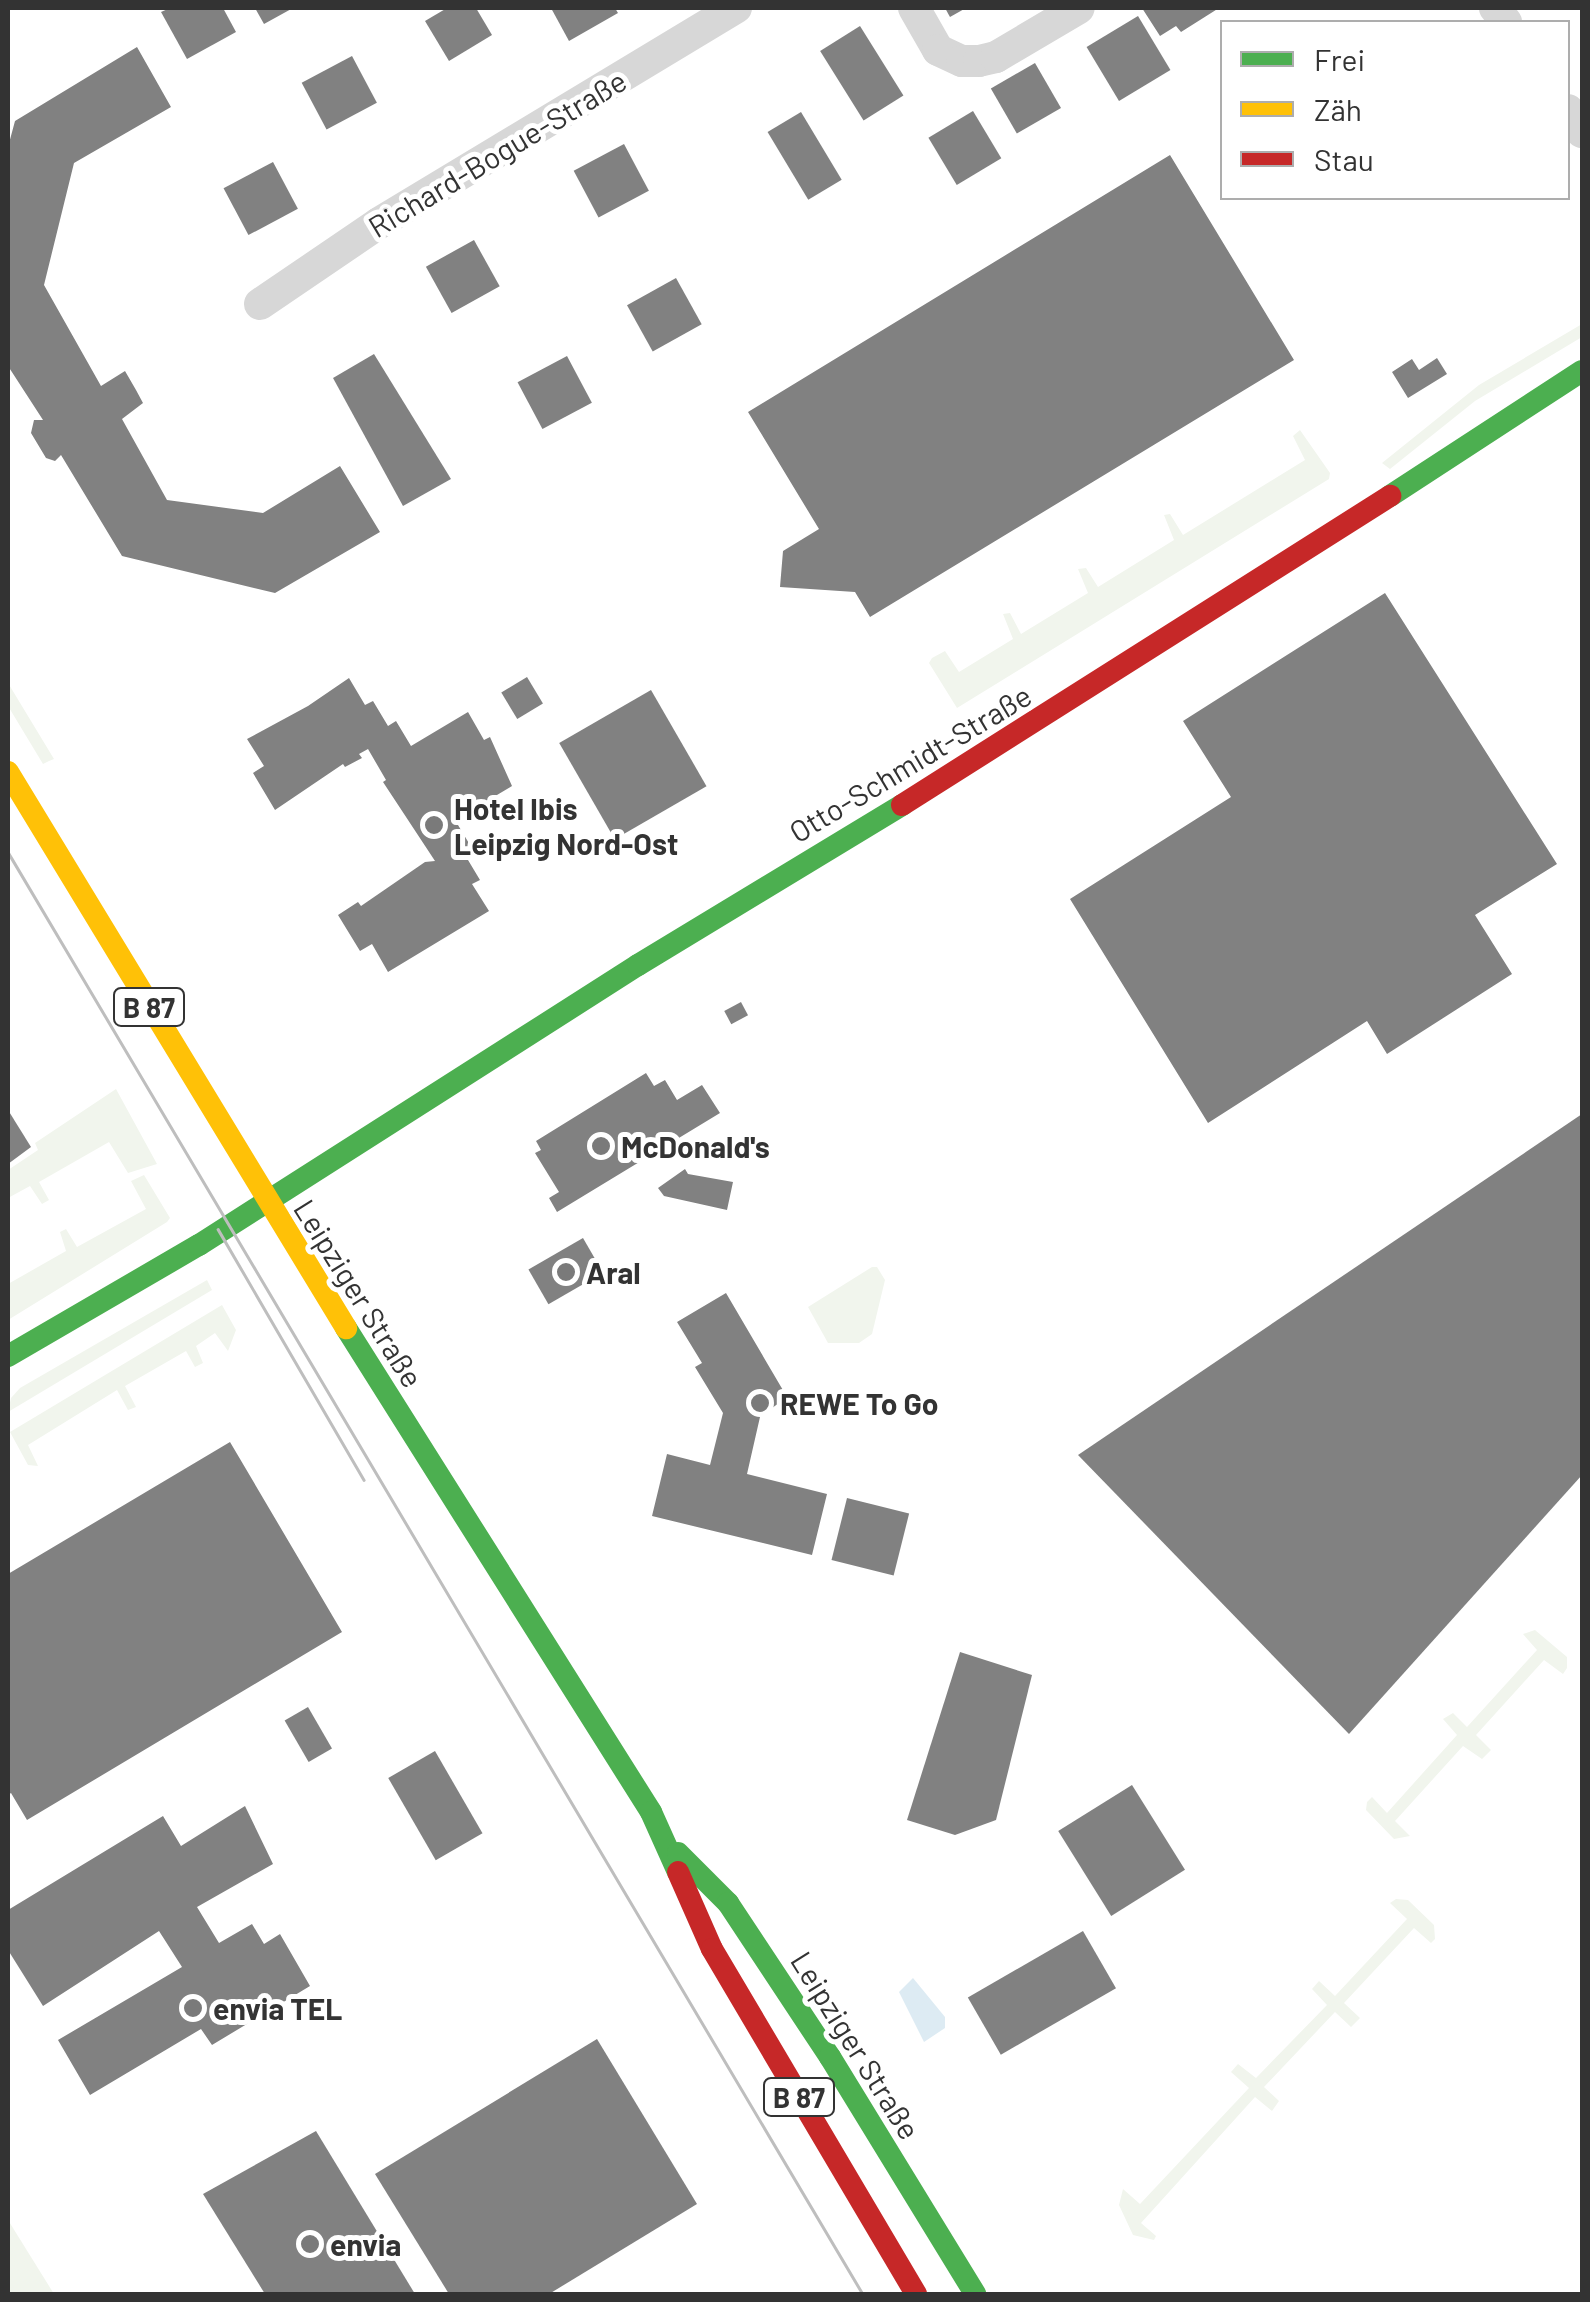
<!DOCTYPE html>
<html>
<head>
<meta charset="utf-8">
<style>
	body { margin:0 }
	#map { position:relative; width:1590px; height:2302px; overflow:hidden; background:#fff; font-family:Barlow,sans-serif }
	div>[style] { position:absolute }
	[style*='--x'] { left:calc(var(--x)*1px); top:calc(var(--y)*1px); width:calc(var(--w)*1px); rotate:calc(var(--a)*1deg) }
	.green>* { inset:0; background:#f1f5ed }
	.water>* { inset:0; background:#ddebf3 }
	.building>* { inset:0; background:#818181; transform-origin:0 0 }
	.street>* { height:32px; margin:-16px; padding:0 16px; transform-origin:16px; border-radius:16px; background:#d7d7d7 }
	.fast>* { height:22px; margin:-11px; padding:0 11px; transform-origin:11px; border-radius:11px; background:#4caf50 }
	.slow>* { height:22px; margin:-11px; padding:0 11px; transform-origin:11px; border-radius:11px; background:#ffc107 }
	.jam>* { height:22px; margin:-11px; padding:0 11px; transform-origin:11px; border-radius:11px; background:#c62828 }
	.tram>* { height:2.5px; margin:-1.25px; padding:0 1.25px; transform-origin:1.25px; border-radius:1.25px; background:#bebebe }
	.dots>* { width:28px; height:28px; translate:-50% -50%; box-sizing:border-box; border:5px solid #fff; border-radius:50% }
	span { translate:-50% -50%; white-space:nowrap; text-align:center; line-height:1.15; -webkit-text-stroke:10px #fff; paint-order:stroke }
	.shield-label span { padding:2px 8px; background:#fff; border:2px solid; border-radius:8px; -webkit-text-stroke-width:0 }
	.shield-label { font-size:28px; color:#333; font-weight:700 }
	.street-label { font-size:30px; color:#333 }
	.poi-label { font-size:30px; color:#333; font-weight:700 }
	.left { translate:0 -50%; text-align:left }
	.frame { position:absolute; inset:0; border:10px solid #333; pointer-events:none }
	.legend { position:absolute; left:1220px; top:20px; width:350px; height:180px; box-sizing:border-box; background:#fff; border:2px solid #adadad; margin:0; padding:12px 18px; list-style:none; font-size:30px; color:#333 }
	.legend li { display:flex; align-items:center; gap:20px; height:50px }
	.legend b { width:50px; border:2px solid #adadad }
</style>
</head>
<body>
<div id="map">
	<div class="green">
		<i style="clip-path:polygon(1582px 324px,1582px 337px,1475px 401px,1390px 469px,1382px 463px,1479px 385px)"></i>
		<i style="clip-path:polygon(1300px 430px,1330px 473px,1329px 479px,957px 708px,929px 663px,932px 658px,945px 651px,959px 672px,1013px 639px,1003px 614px,1010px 613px,1021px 634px,1088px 593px,1078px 569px,1086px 568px,1098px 587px,1174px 540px,1164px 515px,1170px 514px,1183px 535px,1305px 460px,1293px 436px)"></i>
		<i style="clip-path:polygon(8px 683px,54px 759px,49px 761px,43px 764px,8px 706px)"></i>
		<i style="clip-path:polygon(116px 1089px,157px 1164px,128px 1173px,109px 1142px,39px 1182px,49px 1200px,42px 1204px,30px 1186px,8px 1198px,8px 1170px,38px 1150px,35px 1143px)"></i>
		<i style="clip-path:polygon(144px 1175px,170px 1218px,167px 1222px,8px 1320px,8px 1284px,66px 1251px,60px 1232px,66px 1229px,77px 1247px,146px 1209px,131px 1181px)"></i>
		<i style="clip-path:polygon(872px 1267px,877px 1267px,885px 1280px,872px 1334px,859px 1343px,828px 1343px,808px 1307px)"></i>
		<i style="clip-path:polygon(207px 1280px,212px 1290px,8px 1412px,11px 1398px,20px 1388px)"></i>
		<i style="clip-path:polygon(222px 1305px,236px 1330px,228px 1351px,215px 1333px,196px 1346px,203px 1363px,195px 1367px,186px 1351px,125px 1386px,136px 1407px,128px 1410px,117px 1390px,28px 1445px,38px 1466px,28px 1465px,10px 1432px)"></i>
		<i style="clip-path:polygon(1535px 1630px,1567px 1657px,1567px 1668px,1563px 1674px,1544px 1660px,1476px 1735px,1491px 1750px,1482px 1759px,1463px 1746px,1395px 1821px,1410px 1836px,1394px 1839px,1366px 1810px,1367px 1802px,1372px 1797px,1387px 1813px,1457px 1735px,1443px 1719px,1453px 1713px,1467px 1727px,1537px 1650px,1523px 1634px)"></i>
		<i style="clip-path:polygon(1396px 1899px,1408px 1900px,1434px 1925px,1435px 1939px,1431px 1943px,1414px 1928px,1344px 2003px,1360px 2018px,1351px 2027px,1335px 2012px,1264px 2087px,1279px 2101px,1272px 2111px,1255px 2097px,1141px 2223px,1156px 2236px,1154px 2240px,1133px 2235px,1119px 2205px,1123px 2189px,1140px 2204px,1249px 2088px,1231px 2072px,1238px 2064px,1256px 2078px,1327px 2005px,1312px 1989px,1319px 1981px,1335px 1996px,1407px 1919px,1390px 1903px)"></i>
		<i style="clip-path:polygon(8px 2220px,54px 2294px,8px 2294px)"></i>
	</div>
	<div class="water">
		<i style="clip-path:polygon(913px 1978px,945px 2017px,945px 2028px,924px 2042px,899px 1992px)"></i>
	</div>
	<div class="building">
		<i style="clip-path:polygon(170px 8px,223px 8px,236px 32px,187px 59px,161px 12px)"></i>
		<i style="clip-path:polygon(255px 8px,293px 8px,264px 24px)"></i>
		<i style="clip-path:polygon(447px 8px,476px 8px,492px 35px,449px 61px,425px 21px)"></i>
		<i style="clip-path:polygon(551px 8px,615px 8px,618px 13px,569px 41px)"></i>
		<i style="clip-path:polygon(945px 8px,966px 8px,950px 17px)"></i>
		<i style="clip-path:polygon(1142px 8px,1219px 8px,1181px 32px,1176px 26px,1160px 36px)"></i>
		<i style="left:1138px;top:16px;width:63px;height:60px;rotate:59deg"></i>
		<i style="left:860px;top:26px;width:82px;height:47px;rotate:58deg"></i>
		<i style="clip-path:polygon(137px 47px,171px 107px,74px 163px,44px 285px,101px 386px,125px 371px,136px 390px,143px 403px,122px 419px,167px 500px,263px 513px,340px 466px,380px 532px,275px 593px,122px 556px,61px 455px,55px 461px,46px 458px,31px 433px,34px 420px,43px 420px,8px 366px,8px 147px,15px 121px)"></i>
		<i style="left:352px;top:56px;width:53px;height:57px;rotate:62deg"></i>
		<i style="left:1035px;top:63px;width:52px;height:51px;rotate:60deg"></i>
		<i style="left:973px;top:111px;width:55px;height:52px;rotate:59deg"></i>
		<i style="left:801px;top:112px;width:79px;height:39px;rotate:59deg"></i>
		<i style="left:624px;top:144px;width:53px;height:57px;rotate:62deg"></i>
		<i style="clip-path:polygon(1170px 155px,1294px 360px,870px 617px,855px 592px,780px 587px,783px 551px,819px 529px,748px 412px)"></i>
		<i style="left:273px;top:162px;width:53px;height:56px;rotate:62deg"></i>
		<i style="left:474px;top:240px;width:53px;height:55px;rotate:61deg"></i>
		<i style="left:676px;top:278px;width:53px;height:56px;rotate:61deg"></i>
		<i style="clip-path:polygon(374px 354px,451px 479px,403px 506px,333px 378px)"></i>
		<i style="left:567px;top:356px;width:53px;height:56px;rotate:62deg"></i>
		<i style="clip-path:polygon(1437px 358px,1447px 374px,1408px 398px,1392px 372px,1412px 359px,1419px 370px)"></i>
		<i style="clip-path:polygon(1385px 593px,1557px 864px,1475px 915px,1512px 974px,1387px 1054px,1367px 1021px,1208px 1123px,1070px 899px,1231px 797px,1183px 721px)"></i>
		<i style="left:527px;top:677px;width:31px;height:30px;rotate:59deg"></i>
		<i style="clip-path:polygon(349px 678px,365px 705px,373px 701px,388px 726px,396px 721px,411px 746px,468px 712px,484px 740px,490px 737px,512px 786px,455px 820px,473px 850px,465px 855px,480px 880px,472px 884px,489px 911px,388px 972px,372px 944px,360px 951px,338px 915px,358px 902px,361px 906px,425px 862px,435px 861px,383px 782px,386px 780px,368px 749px,359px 754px,362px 758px,345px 767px,343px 764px,275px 810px,253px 773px,264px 766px,247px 739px,308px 706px)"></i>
		<i style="left:651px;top:690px;width:111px;height:106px;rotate:60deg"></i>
		<i style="left:741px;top:1002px;width:15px;height:19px;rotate:62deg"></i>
		<i style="clip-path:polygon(646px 1073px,654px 1086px,665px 1080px,677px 1100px,702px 1085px,720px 1113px,557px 1212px,549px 1198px,559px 1192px,535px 1153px,541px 1150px,536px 1141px)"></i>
		<i style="clip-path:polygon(8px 1110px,31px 1147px,8px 1164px)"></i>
		<i style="clip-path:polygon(1582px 1114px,1582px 1475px,1349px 1734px,1078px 1455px)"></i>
		<i style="clip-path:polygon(685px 1169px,688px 1174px,733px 1182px,727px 1210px,664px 1196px,658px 1188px)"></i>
		<i style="left:583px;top:1238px;width:40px;height:63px;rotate:60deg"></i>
		<i style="clip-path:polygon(726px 1293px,787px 1397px,760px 1417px,747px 1474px,827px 1494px,812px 1555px,652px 1516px,667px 1454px,710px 1465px,723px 1413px,695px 1367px,702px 1363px,677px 1322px)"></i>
		<i style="clip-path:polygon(230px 1442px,342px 1632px,27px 1820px,11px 1793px,8px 1795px,8px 1574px)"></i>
		<i style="left:847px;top:1498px;width:64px;height:64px;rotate:14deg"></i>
		<i style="clip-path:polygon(960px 1652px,1032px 1675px,996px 1820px,955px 1835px,907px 1820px)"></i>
		<i style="left:308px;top:1707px;width:48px;height:27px;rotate:60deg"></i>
		<i style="left:435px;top:1751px;width:95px;height:54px;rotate:60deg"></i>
		<i style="left:1132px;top:1785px;width:100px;height:87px;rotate:58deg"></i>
		<i style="clip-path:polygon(245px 1806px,273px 1864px,197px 1907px,219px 1943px,252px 1924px,264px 1944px,280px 1934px,310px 1986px,212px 2045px,201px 2029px,90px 2095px,58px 2040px,182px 1967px,159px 1931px,43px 2006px,8px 1950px,8px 1910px,163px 1816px,181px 1846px)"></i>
		<i style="left:1083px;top:1931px;width:66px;height:133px;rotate:60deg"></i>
		<i style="clip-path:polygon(597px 2039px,697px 2204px,549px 2294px,449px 2294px,375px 2174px)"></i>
		<i style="clip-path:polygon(316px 2131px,415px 2294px,265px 2294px,203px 2194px)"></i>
	</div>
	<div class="street">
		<i style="--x:914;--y:8;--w:48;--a:60.3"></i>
		<i style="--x:938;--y:50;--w:26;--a:25"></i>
		<i style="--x:962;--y:61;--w:17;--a:0"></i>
		<i style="--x:979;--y:61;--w:17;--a:-13"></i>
		<i style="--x:996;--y:57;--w:96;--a:-30.6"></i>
		<i style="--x:1495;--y:8;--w:18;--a:52"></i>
		<i style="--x:1568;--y:110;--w:26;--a:58"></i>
		<i style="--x:260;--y:304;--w:144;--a:-34.2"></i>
		<i style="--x:379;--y:223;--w:417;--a:-31.1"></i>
	</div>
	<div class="fast">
		<i style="--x:1390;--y:496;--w:229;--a:-33.1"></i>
		<i style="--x:346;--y:1328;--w:572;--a:57.78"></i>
		<i style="--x:651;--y:1812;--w:66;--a:65.8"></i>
		<i style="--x:8;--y:1356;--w:221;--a:-30.2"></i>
		<i style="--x:199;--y:1245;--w:521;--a:-32.53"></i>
		<i style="--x:638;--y:965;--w:309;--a:-31.2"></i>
		<i style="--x:678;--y:1853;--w:71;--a:45"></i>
		<i style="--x:728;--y:1903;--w:185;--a:56.5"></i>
		<i style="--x:830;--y:2057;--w:278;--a:58.5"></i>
	</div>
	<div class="slow">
		<i style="--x:8;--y:772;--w:651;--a:58.7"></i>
	</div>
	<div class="jam">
		<i style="--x:902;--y:805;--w:578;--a:-32.34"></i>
		<i style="--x:678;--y:1872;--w:84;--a:66.2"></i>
		<i style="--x:712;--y:1949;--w:401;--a:59.4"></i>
	</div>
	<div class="tram">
		<i style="--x:8;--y:852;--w:1676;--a:59.34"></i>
		<i style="--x:218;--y:1229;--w:290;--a:59.8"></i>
	</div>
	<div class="dots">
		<i style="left:434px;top:825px;background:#7a7a7a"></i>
		<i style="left:601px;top:1146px;background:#7a7a7a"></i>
		<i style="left:566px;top:1272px;background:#7a7a7a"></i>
		<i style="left:760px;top:1403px;background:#7a7a7a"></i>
		<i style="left:193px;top:2008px;background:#7a7a7a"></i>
		<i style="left:310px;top:2244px;background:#7a7a7a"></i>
	</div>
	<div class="shield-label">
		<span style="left:149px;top:1007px">B 87</span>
		<span style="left:799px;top:2097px">B 87</span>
	</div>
	<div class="street-label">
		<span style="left:497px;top:153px;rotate:-31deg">Richard-Bogue-Straße</span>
		<span style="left:910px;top:763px;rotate:-31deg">Otto-Schmidt-Straße</span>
		<span style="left:359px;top:1293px;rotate:58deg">Leipziger Straße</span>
		<span style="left:856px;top:2045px;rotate:58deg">Leipziger Straße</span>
	</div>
	<div class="poi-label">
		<span class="left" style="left:454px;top:825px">Hotel Ibis<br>Leipzig Nord-Ost</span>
		<span class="left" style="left:621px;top:1146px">McDonald's</span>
		<span class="left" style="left:586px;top:1272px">Aral</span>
		<span class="left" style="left:780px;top:1403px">REWE To Go</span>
		<span class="left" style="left:213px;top:2008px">envia TEL</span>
		<span class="left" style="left:330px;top:2244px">envia</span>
	</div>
	<div class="frame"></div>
	<ul class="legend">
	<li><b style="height:12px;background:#4caf50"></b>Frei</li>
	<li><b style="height:12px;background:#ffc107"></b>Zäh</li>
	<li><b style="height:12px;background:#c62828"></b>Stau</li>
	</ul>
</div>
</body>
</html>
